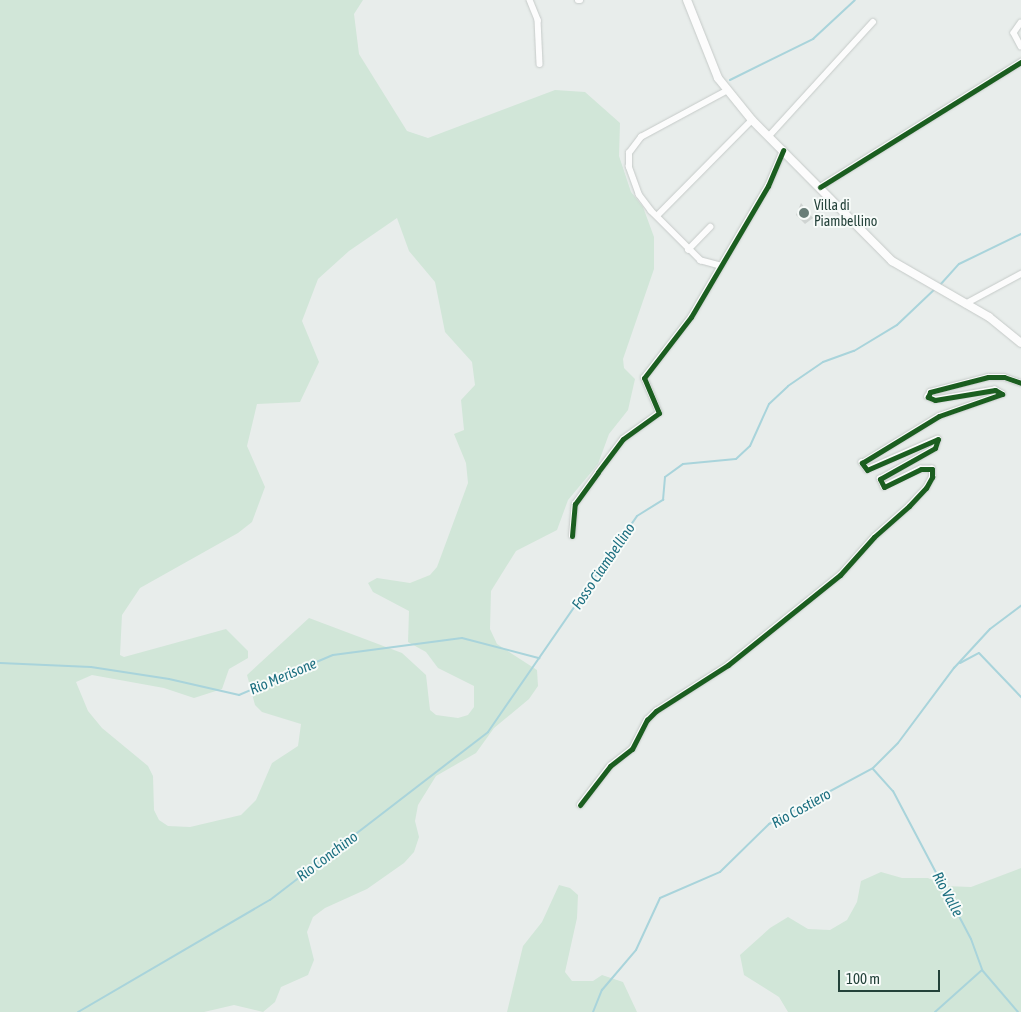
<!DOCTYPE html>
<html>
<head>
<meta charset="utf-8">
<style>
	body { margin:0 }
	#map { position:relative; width:1021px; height:1012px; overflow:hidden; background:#e8edeb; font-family:"Asap Condensed",sans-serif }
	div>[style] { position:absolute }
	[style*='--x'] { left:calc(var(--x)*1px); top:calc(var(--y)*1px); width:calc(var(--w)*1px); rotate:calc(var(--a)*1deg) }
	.green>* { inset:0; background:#d1e6d8 }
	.stream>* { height:2px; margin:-1px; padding:0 1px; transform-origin:1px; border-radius:1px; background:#a9d4db }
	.building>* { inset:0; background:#cfd4d2 }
	.roads { filter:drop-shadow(0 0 1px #c5cac8) drop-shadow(0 0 1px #c5cac8) }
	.minor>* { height:5.5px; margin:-2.75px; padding:0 2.75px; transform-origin:2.75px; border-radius:2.75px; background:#fcfcfc }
	.secondary>* { height:8px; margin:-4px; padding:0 4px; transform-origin:4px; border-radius:4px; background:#fcfcfc }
	.cycleway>* { height:5px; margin:-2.5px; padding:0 2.5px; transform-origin:2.5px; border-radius:2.5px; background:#1b5e20 }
	.dots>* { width:14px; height:14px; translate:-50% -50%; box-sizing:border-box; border:2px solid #f7fbf9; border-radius:50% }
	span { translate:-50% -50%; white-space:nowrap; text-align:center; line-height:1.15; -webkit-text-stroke:4px #f7fbf9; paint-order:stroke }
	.poi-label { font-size:14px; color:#24423a }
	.left { translate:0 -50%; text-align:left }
	.water-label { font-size:15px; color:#1c6f80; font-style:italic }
	.scale { position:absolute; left:838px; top:970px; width:102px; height:22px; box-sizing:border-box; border:2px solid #24423a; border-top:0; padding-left:6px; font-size:15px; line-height:18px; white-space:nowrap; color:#24423a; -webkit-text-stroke:4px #f7fbf9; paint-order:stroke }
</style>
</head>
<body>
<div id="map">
	<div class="green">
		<i style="clip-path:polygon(evenodd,0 0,363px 0,354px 14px,359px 54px,407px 131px,428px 138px,555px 90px,585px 92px,620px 123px,619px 156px,631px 192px,643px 207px,654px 237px,654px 269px,623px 359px,624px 368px,635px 379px,628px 410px,609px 434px,598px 464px,568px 500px,557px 530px,516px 551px,491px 591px,490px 629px,497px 644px,537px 670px,538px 686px,529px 699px,494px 728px,476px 753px,436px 776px,418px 805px,415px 821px,419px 837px,414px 852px,404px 863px,367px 889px,325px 908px,313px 917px,307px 932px,314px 960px,308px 975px,281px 987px,275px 1002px,263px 1012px,234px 1005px,204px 1012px,0 1012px,0 0,397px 218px,409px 251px,435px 282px,445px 332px,472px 362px,475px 385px,461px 400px,464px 430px,454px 434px,466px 463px,468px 483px,437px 567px,430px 575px,410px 583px,377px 578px,368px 583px,373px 592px,409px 611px,408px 642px,426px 652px,438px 668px,474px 686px,474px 707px,468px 715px,458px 718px,436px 715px,430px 710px,426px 675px,402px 653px,309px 618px,247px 675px,255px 705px,262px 712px,301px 724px,298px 746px,272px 763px,256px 800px,241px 815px,190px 827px,168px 826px,159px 820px,154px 810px,153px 776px,148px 766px,102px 728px,88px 711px,76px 682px,92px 675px,164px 688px,194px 698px,222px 689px,229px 669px,248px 658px,248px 651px,226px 629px,124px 657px,120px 655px,122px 615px,140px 588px,238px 533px,252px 522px,265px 487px,247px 446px,257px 404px,300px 402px,319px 362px,302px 321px,318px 279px,349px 251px,397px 218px)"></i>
		<i style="clip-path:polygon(1021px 868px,1021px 1012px,788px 1012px,779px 997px,744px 975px,740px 955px,770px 928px,788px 917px,808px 929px,830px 930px,847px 920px,857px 902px,861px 881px,881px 872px,902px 878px,928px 878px,945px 886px,971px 887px)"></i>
		<i style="clip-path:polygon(559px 885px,570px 888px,578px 895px,577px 918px,565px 972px,572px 981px,593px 981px,602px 975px,623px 982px,637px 1012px,507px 1012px,523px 946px,542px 922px)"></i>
	</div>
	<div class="stream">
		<i style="--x:730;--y:80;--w:93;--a:-26.3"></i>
		<i style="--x:813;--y:39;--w:57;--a:-42.9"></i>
		<i style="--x:940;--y:285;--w:28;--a:-48"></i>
		<i style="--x:959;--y:264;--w:69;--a:-25.8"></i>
		<i style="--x:0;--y:663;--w:91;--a:2.5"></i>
		<i style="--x:91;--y:667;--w:79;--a:8.7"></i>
		<i style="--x:169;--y:679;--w:72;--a:12.9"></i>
		<i style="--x:239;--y:695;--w:102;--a:-23.1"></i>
		<i style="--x:333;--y:655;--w:130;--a:-7.5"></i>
		<i style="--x:462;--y:638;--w:80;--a:14.6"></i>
		<i style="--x:960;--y:663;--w:21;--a:-28"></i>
		<i style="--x:979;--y:653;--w:61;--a:46.3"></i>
		<i style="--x:873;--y:769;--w:30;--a:48"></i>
		<i style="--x:893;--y:791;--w:167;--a:62.2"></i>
		<i style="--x:971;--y:939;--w:33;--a:70"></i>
		<i style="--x:982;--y:970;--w:55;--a:49.4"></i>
		<i style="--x:78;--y:1012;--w:222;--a:-30.3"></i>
		<i style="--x:270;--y:900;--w:275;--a:-37.6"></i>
		<i style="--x:488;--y:732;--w:262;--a:-55.4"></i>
		<i style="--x:637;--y:516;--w:31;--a:-32"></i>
		<i style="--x:663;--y:500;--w:23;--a:-85"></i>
		<i style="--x:665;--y:477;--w:22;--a:-36"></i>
		<i style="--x:683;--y:464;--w:53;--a:-5.4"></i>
		<i style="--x:736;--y:459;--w:19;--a:-43"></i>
		<i style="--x:750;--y:446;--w:46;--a:-65.7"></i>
		<i style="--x:769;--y:404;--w:26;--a:-43"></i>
		<i style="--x:788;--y:386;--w:42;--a:-34.4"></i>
		<i style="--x:823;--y:362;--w:33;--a:-20"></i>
		<i style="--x:854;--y:351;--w:50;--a:-31.2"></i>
		<i style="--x:897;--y:325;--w:54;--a:-43.5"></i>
		<i style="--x:593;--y:1012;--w:24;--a:-68"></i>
		<i style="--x:602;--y:990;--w:52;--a:-49.6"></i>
		<i style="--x:636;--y:950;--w:57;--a:-65.2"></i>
		<i style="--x:660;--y:898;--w:65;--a:-23.4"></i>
		<i style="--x:720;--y:872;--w:69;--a:-44.4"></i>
		<i style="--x:769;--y:824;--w:118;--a:-28.3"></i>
		<i style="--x:873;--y:768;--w:35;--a:-45"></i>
		<i style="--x:898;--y:743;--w:94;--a:-53.3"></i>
		<i style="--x:954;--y:668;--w:53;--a:-47.3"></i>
		<i style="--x:990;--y:629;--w:39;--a:-37"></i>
		<i style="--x:935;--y:1012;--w:63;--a:-41.8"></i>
	</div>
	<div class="building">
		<i style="clip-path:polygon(801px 203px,813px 218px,805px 224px,796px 215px)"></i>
	</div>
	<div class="roads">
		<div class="minor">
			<i style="--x:530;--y:0;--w:22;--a:68"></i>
			<i style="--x:538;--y:20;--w:44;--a:87.4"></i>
			<i style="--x:578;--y:0;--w:2;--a:0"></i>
			<i style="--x:1021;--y:23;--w:12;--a:125"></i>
			<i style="--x:1014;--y:33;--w:15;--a:62"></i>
			<i style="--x:769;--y:136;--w:154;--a:-47.6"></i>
			<i style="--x:820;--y:187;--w:237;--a:-31.9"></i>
			<i style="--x:657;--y:216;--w:135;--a:-45.3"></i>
			<i style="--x:688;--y:250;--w:32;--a:-46"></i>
			<i style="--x:720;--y:266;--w:20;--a:-165"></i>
			<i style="--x:701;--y:261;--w:71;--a:-135"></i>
			<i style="--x:651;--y:211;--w:20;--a:-127"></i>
			<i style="--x:639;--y:195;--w:30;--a:-110"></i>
			<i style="--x:629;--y:167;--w:14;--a:-90"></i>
			<i style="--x:629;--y:153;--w:20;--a:-53"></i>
			<i style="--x:641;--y:137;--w:97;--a:-28.4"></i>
			<i style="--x:965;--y:304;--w:64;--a:-28.2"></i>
			<i style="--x:572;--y:536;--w:32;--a:-85"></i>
			<i style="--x:575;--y:504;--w:39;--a:-54"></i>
			<i style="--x:598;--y:472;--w:41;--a:-52.9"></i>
			<i style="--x:623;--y:439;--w:44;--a:-35.8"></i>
			<i style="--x:659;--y:413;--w:38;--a:-113"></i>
			<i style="--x:644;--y:378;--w:77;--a:-52.4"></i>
			<i style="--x:691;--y:317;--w:152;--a:-59.6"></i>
			<i style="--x:768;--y:186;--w:39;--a:-67"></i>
			<i style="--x:580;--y:805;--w:49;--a:-52.4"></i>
			<i style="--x:610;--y:766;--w:28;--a:-38"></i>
			<i style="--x:632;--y:749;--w:33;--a:-63"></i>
			<i style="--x:647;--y:720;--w:13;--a:-45"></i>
			<i style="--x:656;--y:711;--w:85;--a:-32.6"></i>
			<i style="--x:728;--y:665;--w:144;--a:-38.8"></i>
			<i style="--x:840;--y:575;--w:51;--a:-48.2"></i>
			<i style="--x:874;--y:537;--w:47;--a:-41.5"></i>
			<i style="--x:909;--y:506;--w:25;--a:-47"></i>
			<i style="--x:926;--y:488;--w:13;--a:-61"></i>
			<i style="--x:932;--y:477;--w:8;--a:-90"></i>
			<i style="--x:932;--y:469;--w:11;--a:180"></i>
			<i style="--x:921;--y:469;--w:41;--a:154.1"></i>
			<i style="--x:884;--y:487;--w:9;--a:-117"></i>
			<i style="--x:880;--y:479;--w:63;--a:-29.4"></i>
			<i style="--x:935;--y:448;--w:9;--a:-72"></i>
			<i style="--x:938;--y:439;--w:77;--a:156.4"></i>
			<i style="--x:867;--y:470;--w:9;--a:-126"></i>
			<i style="--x:862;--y:463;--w:90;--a:-31.4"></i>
			<i style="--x:939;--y:416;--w:67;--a:-19.2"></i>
			<i style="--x:1002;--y:394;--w:8;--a:-150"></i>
			<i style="--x:995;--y:390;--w:61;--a:170.5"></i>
			<i style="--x:935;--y:400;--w:8;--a:-157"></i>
			<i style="--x:928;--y:397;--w:5;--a:-68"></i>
			<i style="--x:930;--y:392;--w:60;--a:-14.5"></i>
			<i style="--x:988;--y:377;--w:16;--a:0"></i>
			<i style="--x:1004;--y:377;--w:18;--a:19"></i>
		</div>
		<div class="secondary">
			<i style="--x:687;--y:0;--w:84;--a:68.3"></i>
			<i style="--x:718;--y:78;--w:54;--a:51"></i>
			<i style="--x:752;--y:120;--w:199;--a:45.2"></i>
			<i style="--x:892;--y:261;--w:112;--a:30"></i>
			<i style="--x:989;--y:317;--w:41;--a:39.1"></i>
		</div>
	</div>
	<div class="cycleway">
		<i style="--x:820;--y:187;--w:237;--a:-31.9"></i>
		<i style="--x:572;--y:536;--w:32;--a:-85"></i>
		<i style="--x:575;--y:504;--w:39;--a:-54"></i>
		<i style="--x:598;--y:472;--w:41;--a:-52.9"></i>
		<i style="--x:623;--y:439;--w:44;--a:-35.8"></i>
		<i style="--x:659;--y:413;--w:38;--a:-113"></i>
		<i style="--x:644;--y:378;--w:77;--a:-52.4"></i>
		<i style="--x:691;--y:317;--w:152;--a:-59.6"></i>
		<i style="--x:768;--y:186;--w:39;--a:-67"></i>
		<i style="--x:580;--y:805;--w:49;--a:-52.4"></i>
		<i style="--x:610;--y:766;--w:28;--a:-38"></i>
		<i style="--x:632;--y:749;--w:33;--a:-63"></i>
		<i style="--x:647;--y:720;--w:13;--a:-45"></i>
		<i style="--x:656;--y:711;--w:85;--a:-32.6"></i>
		<i style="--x:728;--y:665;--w:144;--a:-38.8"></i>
		<i style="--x:840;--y:575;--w:51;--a:-48.2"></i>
		<i style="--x:874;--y:537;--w:47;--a:-41.5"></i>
		<i style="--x:909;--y:506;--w:25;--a:-47"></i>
		<i style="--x:926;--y:488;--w:13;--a:-61"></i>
		<i style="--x:932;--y:477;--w:8;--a:-90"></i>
		<i style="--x:932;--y:469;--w:11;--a:180"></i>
		<i style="--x:921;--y:469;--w:41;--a:154.1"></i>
		<i style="--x:884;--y:487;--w:9;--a:-117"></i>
		<i style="--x:880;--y:479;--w:63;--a:-29.4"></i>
		<i style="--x:935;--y:448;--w:9;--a:-72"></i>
		<i style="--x:938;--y:439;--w:77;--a:156.4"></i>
		<i style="--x:867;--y:470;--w:9;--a:-126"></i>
		<i style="--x:862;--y:463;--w:90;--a:-31.4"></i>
		<i style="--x:939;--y:416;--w:67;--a:-19.2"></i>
		<i style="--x:1002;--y:394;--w:8;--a:-150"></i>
		<i style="--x:995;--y:390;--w:61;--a:170.5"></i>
		<i style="--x:935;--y:400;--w:8;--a:-157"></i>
		<i style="--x:928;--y:397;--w:5;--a:-68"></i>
		<i style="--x:930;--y:392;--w:60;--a:-14.5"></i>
		<i style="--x:988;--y:377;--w:16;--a:0"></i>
		<i style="--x:1004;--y:377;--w:18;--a:19"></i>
	</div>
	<div class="dots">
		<i style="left:804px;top:213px;background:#697e78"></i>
	</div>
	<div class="poi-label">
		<span class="left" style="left:814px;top:213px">Villa di<br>Piambellino</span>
	</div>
	<div class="water-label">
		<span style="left:603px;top:566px;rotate:-56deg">Fosso Ciambellino</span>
		<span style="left:283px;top:676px;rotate:-23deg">Rio Merisone</span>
		<span style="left:801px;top:808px;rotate:-29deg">Rio Costiero</span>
		<span style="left:327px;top:856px;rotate:-37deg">Rio Conchino</span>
		<span style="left:948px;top:894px;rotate:62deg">Rio Valle</span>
	</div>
	<div class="scale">100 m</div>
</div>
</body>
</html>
